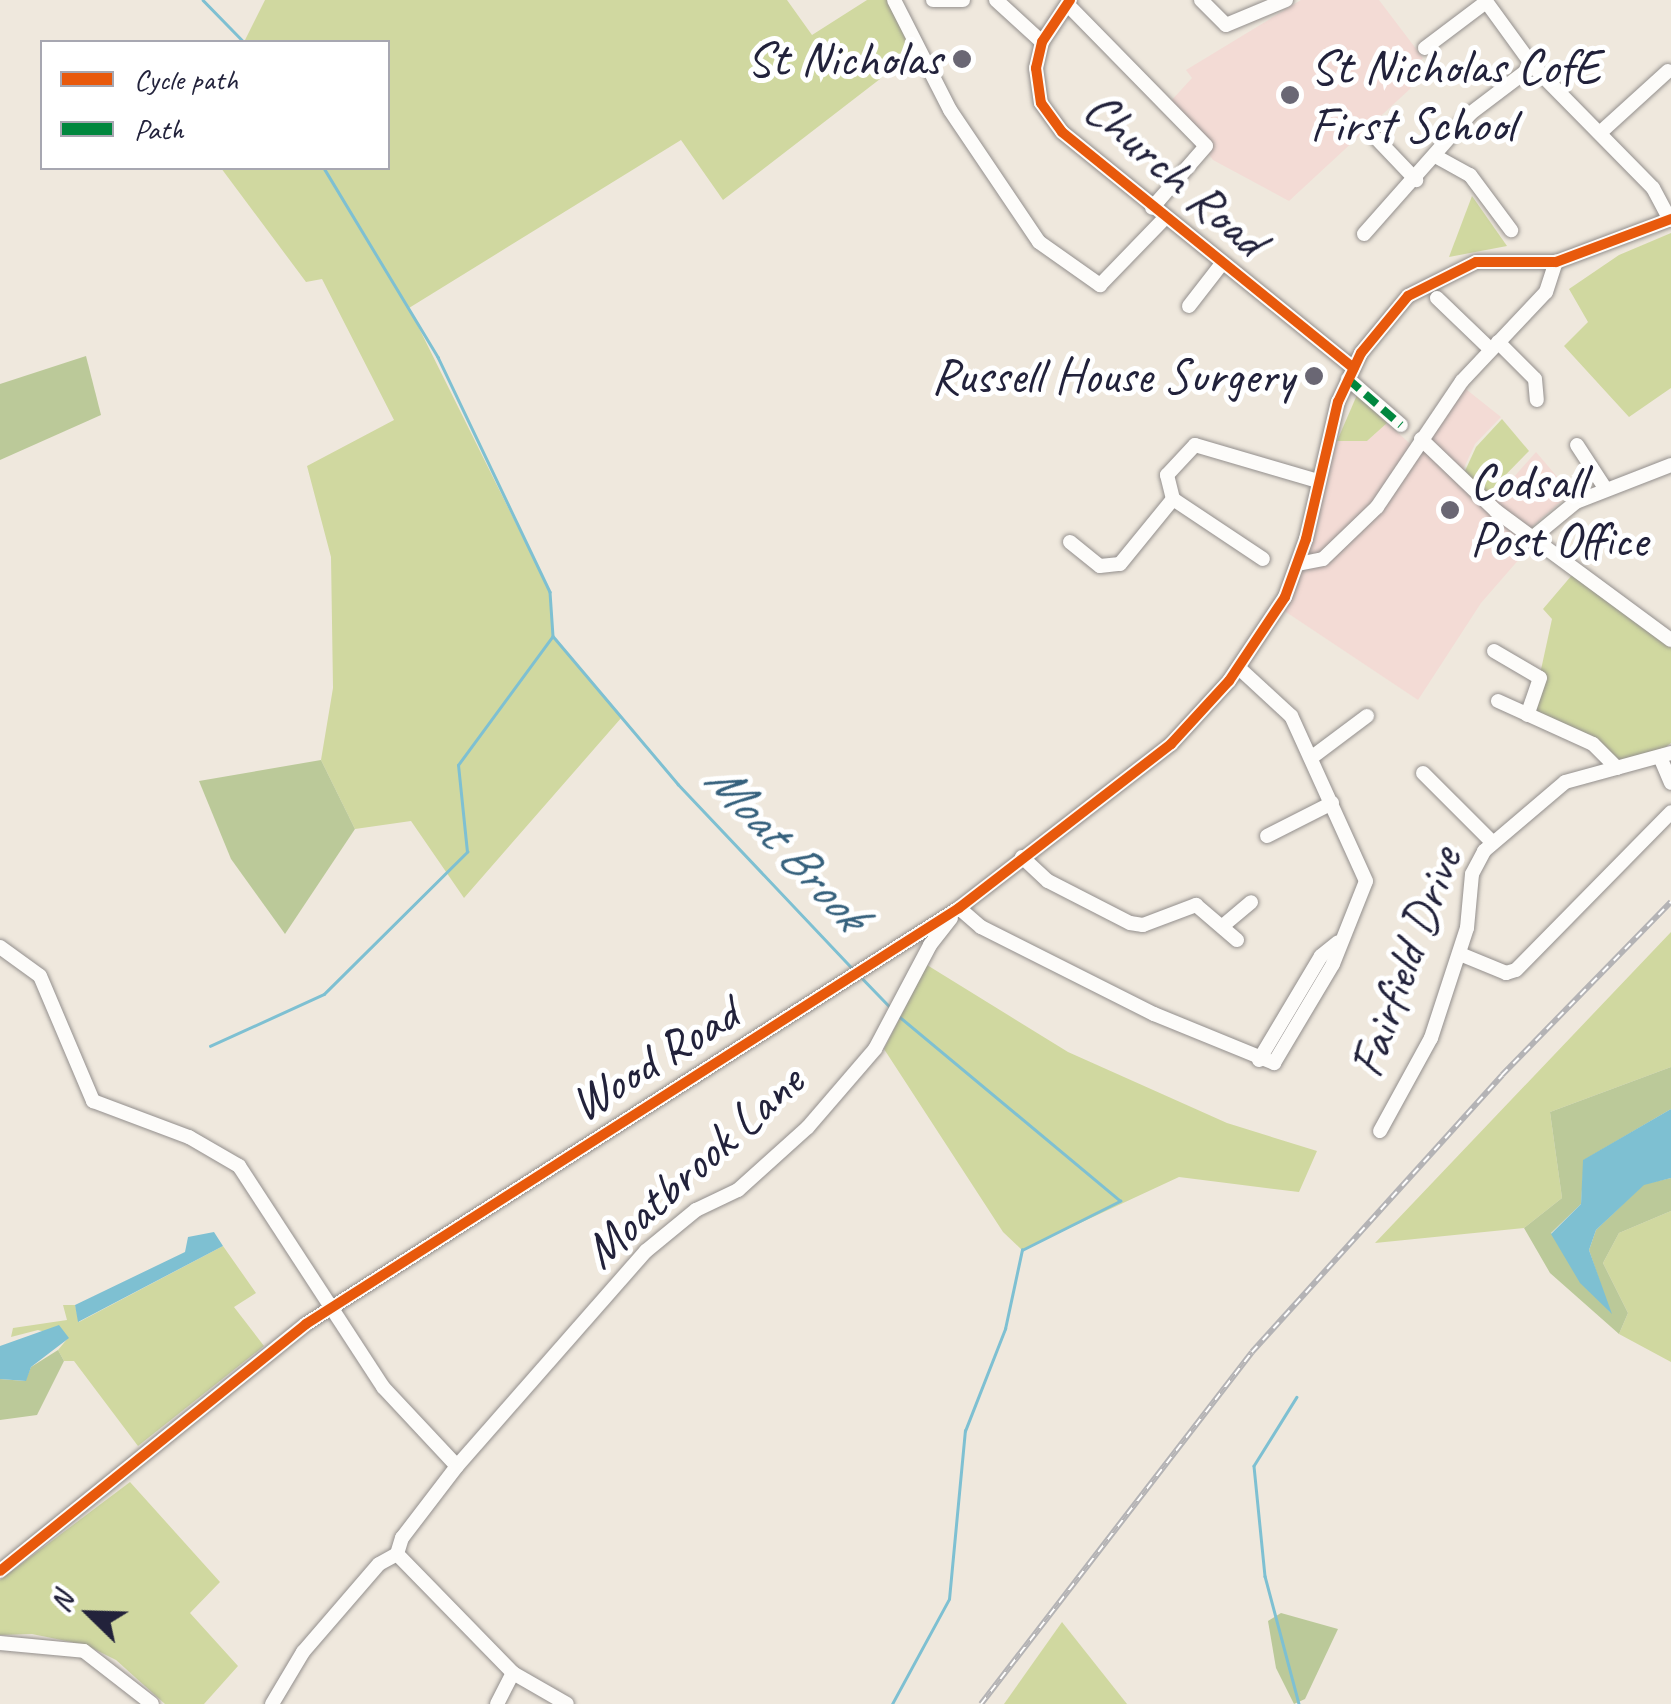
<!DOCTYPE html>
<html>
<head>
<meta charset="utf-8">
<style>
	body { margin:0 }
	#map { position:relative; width:1671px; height:1704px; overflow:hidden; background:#efe8dd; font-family:Caveat,sans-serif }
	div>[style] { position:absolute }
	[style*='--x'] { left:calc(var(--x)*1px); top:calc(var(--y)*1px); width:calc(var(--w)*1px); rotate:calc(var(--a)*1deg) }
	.built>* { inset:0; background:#f3dbd5 }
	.green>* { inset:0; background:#d0d8a0 }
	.forest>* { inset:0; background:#bbc999 }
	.water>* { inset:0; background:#7ec0d2 }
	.stream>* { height:2.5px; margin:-1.25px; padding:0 1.25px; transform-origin:1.25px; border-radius:1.25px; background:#7ec0d2 }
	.roads { filter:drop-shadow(0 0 2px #938f8d) drop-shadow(0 0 2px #938f8d) }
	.minor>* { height:14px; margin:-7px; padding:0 7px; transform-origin:7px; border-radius:7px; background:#fdfcfa }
	.rail>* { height:6px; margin-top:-3px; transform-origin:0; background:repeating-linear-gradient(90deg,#fff 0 8px,#b4b3b5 0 16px); box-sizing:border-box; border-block:2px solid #b4b3b5 }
	.quiet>* { height:8px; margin-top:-4px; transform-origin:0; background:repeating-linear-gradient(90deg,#00873e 0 15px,transparent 0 23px) }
	.cycleway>* { height:10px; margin:-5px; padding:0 5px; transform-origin:5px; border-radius:5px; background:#e8590c }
	.dots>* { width:28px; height:28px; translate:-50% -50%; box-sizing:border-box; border:5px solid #fff; border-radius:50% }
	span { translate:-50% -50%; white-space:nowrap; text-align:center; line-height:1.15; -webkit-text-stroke:10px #fff; paint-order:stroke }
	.poi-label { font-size:50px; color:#22223b }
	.right { translate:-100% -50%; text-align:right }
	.left { translate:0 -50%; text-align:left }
	.street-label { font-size:50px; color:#22223b }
	.water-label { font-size:52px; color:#36617d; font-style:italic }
	.legend { position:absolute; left:40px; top:40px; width:350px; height:130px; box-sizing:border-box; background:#fff; border:2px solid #a7a7b1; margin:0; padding:12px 18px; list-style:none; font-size:30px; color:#22223b }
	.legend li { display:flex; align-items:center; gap:20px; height:50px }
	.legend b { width:50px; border:2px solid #a7a7b1 }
	.north { position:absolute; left:40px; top:1564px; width:100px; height:100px; -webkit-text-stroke:8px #fff; paint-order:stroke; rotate:293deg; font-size:28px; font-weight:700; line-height:40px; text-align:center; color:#22223b }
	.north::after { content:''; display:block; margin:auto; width:35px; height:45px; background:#22223b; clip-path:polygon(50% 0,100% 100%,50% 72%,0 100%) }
</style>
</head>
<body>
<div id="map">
	<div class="built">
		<i style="clip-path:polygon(1301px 0,1379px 0,1423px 58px,1404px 78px,1411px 88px,1289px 201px,1213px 160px,1170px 102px,1192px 78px,1186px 70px)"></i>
		<i style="clip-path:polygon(1462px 386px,1501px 417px,1475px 444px,1462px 472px,1487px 496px,1505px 487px,1536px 452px,1571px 493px,1520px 537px,1528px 549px,1481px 603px,1418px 700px,1283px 610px,1337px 441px,1367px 441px,1387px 423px,1416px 449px)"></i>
	</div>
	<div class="green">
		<i style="clip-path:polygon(265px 0,787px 0,812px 35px,867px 0,887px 0,915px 52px,723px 200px,681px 140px,409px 308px,550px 592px,553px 636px,622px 717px,464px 898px,411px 821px,355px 829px,321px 760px,333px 688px,331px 557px,307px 466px,394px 420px,322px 279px,306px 282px,221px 168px,388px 168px,388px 42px,244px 42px)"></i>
		<i style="clip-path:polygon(1472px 196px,1507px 246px,1449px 257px)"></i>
		<i style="clip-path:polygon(1671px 233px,1671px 388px,1629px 417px,1564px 346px,1588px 322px,1569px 289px,1619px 255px)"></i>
		<i style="clip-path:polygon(1357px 395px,1387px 423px,1367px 441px,1337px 441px)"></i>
		<i style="clip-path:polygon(1502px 419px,1529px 451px,1487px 494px,1465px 471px,1476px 447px)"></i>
		<i style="clip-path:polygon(1572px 575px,1671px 648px,1671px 743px,1659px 752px,1616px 763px,1532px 711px,1552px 619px,1543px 609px)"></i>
		<i style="clip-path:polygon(1671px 932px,1671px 1067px,1550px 1112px,1562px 1198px,1524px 1228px,1375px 1243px)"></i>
		<i style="clip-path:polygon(927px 965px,1068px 1052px,1227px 1123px,1317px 1151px,1299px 1192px,1179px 1177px,1022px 1250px,1003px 1232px,884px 1049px)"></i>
		<i style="clip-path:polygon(1671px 1211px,1671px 1362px,1619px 1334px,1628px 1313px,1603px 1263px,1619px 1233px)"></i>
		<i style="clip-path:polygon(223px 1246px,256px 1293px,234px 1307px,264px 1346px,138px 1446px,74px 1361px,64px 1361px,58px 1350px,68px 1338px,38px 1330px,11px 1337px,13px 1328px,67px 1320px,63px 1305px,75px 1305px,79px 1322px)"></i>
		<i style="clip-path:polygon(130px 1482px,220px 1582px,190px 1613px,238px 1666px,204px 1704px,165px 1704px,116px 1660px,86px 1645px,32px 1634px,0 1635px,0 1580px)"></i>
		<i style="clip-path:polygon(1062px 1622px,1127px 1704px,1004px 1704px)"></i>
	</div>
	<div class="forest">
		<i style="clip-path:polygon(86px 356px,101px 415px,0 460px,0 384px)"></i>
		<i style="clip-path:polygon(321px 760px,355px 829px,285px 934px,231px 859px,199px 781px)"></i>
		<i style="clip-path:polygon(1671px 1067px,1671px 1109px,1584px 1160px,1581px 1204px,1551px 1233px,1610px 1312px,1589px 1250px,1596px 1230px,1644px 1184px,1671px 1178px,1671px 1211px,1619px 1233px,1603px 1263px,1628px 1313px,1619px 1334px,1550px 1273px,1524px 1228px,1562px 1198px,1550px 1112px)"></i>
		<i style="clip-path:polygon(58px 1350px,64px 1361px,37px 1415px,0 1420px,0 1379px,25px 1381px,31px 1367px)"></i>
		<i style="clip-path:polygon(1281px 1613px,1338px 1629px,1305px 1699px,1294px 1704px,1276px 1668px,1268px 1621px)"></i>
	</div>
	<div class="water">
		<i style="clip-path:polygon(1671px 1109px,1671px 1178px,1644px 1185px,1596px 1230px,1589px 1250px,1612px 1314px,1580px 1283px,1551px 1234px,1581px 1204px,1583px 1160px)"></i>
		<i style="clip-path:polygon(214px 1232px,223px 1246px,78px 1322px,75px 1305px,185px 1252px,188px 1237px)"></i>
		<i style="clip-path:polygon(59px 1325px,69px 1338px,31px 1367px,26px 1381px,0 1379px,0 1346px)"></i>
	</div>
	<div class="stream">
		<i style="--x:203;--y:0;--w:59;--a:45.7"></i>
		<i style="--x:324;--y:168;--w:221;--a:58.9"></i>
		<i style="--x:438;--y:357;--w:260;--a:64.5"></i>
		<i style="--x:550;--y:592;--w:44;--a:86.1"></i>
		<i style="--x:553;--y:636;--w:194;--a:49.8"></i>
		<i style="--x:678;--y:784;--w:256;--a:46.6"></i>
		<i style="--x:863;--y:979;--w:42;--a:46"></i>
		<i style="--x:210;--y:1046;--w:125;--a:-24.5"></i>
		<i style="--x:324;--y:994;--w:202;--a:-44.8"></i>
		<i style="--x:467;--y:852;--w:87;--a:-95.9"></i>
		<i style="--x:458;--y:765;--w:159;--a:-53.7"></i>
		<i style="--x:1297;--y:1397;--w:81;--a:121.9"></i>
		<i style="--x:1254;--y:1466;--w:111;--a:84.3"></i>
		<i style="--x:1265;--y:1576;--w:132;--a:75.1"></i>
		<i style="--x:892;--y:1704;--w:119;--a:-61.5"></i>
		<i style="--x:949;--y:1599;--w:169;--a:-84.6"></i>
		<i style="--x:965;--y:1431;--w:110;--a:-68.6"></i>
		<i style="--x:1005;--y:1329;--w:81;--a:-77.9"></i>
		<i style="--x:1022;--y:1250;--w:110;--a:-26.6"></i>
		<i style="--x:1120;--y:1201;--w:290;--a:-140.2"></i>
	</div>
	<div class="roads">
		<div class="minor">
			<i style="--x:894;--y:0;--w:123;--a:63"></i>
			<i style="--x:950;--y:110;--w:159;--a:56"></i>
			<i style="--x:1039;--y:242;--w:75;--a:35.2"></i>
			<i style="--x:1100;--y:285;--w:92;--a:-45.9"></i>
			<i style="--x:933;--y:0;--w:30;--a:0"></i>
			<i style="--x:996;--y:0;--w:62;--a:42.4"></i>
			<i style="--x:1070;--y:0;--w:50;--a:123.7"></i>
			<i style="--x:1042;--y:42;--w:27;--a:103"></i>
			<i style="--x:1036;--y:68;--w:35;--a:82"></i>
			<i style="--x:1041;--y:103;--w:36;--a:54"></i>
			<i style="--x:1062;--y:132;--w:375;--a:39"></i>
			<i style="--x:1201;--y:0;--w:35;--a:45"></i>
			<i style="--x:1226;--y:25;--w:65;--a:-22.6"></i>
			<i style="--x:1485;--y:0;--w:82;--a:54"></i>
			<i style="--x:1533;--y:66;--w:171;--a:45.5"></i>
			<i style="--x:1653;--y:188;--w:36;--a:62"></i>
			<i style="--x:1068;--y:5;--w:197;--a:45.6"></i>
			<i style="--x:1206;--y:146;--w:82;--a:131.1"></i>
			<i style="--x:1425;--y:48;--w:76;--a:-37"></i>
			<i style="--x:1602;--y:131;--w:89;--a:-42.3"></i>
			<i style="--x:1377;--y:139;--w:57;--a:46.4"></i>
			<i style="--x:1437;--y:157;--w:38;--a:29"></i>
			<i style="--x:1470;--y:175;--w:69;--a:53.3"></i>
			<i style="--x:1364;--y:234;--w:162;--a:-48.5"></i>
			<i style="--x:1471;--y:113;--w:78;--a:-37.2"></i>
			<i style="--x:1437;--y:298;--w:74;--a:43.9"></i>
			<i style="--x:1189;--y:306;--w:51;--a:-52.2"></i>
			<i style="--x:1498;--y:342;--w:52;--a:45"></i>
			<i style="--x:1535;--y:379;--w:21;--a:85"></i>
			<i style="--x:1348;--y:379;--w:70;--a:41"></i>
			<i style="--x:1421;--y:439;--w:104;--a:43.8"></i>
			<i style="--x:1496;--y:511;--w:217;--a:36.4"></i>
			<i style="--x:1577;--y:445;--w:51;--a:56.9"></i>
			<i style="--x:1173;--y:499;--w:108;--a:33.7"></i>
			<i style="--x:1531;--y:539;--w:58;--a:-39.4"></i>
			<i style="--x:1576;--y:502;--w:102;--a:-21.3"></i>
			<i style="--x:1070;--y:542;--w:38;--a:39"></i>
			<i style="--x:1100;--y:566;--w:20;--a:-6"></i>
			<i style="--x:1120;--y:564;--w:84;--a:-50.8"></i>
			<i style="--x:1173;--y:499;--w:25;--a:-104"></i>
			<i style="--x:1167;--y:475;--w:41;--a:-47"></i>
			<i style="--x:1195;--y:445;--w:128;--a:16.3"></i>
			<i style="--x:1298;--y:564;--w:25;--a:-11"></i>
			<i style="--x:1323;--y:559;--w:75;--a:-43.9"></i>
			<i style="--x:1377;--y:507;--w:152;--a:-56"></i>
			<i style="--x:1462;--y:381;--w:122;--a:-46.7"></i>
			<i style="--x:1546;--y:292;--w:32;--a:-72"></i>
			<i style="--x:1494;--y:651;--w:53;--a:30.4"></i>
			<i style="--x:1540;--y:678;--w:39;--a:109"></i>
			<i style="--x:1498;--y:701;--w:104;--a:24.4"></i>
			<i style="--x:1593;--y:744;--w:34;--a:45"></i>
			<i style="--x:1660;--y:757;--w:28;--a:67"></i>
			<i style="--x:1311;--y:758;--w:70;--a:-36.9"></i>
			<i style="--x:1423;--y:773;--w:98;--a:45"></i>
			<i style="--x:1267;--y:836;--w:73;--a:-26.9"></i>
			<i style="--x:1022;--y:857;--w:35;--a:43"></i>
			<i style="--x:1048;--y:881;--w:92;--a:27.1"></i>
			<i style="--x:1130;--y:923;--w:13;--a:9"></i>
			<i style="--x:1143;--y:925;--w:57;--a:-20.7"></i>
			<i style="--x:1196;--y:905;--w:54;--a:40.5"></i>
			<i style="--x:959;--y:908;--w:29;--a:41"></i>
			<i style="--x:981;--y:927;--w:194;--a:26.7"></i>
			<i style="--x:1154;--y:1014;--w:130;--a:22.2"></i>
			<i style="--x:1274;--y:1063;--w:115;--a:-59.2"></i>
			<i style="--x:1333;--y:964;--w:89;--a:-68.3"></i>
			<i style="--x:1366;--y:881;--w:181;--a:-114.4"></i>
			<i style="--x:1291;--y:716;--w:71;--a:-137.3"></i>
			<i style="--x:1225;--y:924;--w:34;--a:-40"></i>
			<i style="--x:0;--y:947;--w:49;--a:35.9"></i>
			<i style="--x:40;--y:976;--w:136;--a:67"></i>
			<i style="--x:93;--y:1101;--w:103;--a:20.6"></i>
			<i style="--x:189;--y:1137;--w:58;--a:30.1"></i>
			<i style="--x:239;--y:1166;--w:264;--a:56.9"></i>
			<i style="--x:383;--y:1387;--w:108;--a:46.9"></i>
			<i style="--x:1460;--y:954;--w:50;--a:22.4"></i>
			<i style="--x:1506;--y:973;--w:10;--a:-17"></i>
			<i style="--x:1516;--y:970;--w:221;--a:-45.5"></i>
			<i style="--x:1259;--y:1060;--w:121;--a:-59.2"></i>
			<i style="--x:1321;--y:956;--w:22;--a:-39"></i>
			<i style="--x:1380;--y:1131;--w:106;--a:-61.3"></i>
			<i style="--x:1431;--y:1038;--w:116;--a:-71.9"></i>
			<i style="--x:1467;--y:928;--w:54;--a:-84.7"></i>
			<i style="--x:1472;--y:874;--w:26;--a:-62"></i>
			<i style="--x:1484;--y:851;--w:106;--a:-40.4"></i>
			<i style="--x:1565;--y:782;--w:110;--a:-15.3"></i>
			<i style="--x:397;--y:1554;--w:17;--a:-73"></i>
			<i style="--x:402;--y:1538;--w:91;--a:-52.6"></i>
			<i style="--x:457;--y:1466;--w:286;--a:-48.7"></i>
			<i style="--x:646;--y:1251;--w:65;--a:-39.4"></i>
			<i style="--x:696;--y:1210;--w:47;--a:-25.5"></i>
			<i style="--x:738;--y:1190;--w:94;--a:-42"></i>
			<i style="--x:808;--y:1127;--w:103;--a:-49.3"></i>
			<i style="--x:875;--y:1049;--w:118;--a:-62.1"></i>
			<i style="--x:930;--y:945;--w:34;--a:-52"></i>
			<i style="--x:397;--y:1554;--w:166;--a:45.7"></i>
			<i style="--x:513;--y:1673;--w:62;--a:29.9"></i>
			<i style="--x:0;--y:1571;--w:393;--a:-38.9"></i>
			<i style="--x:306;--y:1324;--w:774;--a:-32.5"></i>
			<i style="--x:959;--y:908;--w:268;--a:-37.7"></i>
			<i style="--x:1171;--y:744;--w:86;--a:-47.4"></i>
			<i style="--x:1229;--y:681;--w:101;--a:-56.3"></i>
			<i style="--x:1285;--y:597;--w:62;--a:-70.1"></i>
			<i style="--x:1306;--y:539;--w:141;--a:-76.9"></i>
			<i style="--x:1338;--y:402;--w:54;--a:-64.9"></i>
			<i style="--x:1361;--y:353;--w:74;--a:-50.5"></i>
			<i style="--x:1408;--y:296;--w:76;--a:-26.6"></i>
			<i style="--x:1476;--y:262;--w:80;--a:0"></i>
			<i style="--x:1556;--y:262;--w:123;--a:-20.5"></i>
			<i style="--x:0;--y:1643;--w:84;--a:5.4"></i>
			<i style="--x:84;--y:1651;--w:86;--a:37.9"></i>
			<i style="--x:272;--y:1704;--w:61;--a:-59.2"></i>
			<i style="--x:303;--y:1652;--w:116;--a:-49.2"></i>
			<i style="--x:379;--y:1564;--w:21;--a:-29"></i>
			<i style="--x:497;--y:1704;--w:35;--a:-63"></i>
		</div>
	</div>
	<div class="rail">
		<i style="--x:981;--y:1704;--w:444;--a:-52.4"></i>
		<i style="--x:1252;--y:1352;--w:373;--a:-47.9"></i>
		<i style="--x:1502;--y:1075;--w:242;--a:-45.7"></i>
	</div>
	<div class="quiet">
		<i style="--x:1348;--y:379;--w:70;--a:41"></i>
	</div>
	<div class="cycleway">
		<i style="--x:1070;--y:0;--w:50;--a:123.7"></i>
		<i style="--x:1042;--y:42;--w:27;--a:103"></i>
		<i style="--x:1036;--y:68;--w:35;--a:82"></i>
		<i style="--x:1041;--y:103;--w:36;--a:54"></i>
		<i style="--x:1062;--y:132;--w:375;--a:39"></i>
		<i style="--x:0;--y:1571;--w:393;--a:-38.9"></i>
		<i style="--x:306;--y:1324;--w:774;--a:-32.5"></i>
		<i style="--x:959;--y:908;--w:268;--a:-37.7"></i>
		<i style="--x:1171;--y:744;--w:86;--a:-47.4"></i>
		<i style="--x:1229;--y:681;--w:101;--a:-56.3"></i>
		<i style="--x:1285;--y:597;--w:62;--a:-70.1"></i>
		<i style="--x:1306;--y:539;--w:141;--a:-76.9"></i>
		<i style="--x:1338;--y:402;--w:54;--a:-64.9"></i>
		<i style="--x:1361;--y:353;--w:74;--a:-50.5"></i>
		<i style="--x:1408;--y:296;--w:76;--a:-26.6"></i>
		<i style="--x:1476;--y:262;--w:80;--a:0"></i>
		<i style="--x:1556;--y:262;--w:123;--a:-20.5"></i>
	</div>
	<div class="dots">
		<i style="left:962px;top:59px;background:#6a6774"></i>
		<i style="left:1290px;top:95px;background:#6a6774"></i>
		<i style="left:1314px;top:376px;background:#6a6774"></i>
		<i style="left:1450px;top:510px;background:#6a6774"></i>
	</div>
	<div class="poi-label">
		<span class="right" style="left:942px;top:59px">St Nicholas</span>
		<span class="left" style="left:1310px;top:95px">St Nicholas CofE<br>First School</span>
		<span class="right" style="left:1294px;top:376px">Russell House Surgery</span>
		<span class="left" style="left:1470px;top:510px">Codsall<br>Post Office</span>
	</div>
	<div class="street-label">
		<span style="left:1175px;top:174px;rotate:41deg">Church Road</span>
		<span style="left:1405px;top:962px;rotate:-70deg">Fairfield Drive</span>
		<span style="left:654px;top:1059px;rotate:-32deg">Wood Road</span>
		<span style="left:693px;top:1166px;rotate:-42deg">Moatbrook Lane</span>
	</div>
	<div class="water-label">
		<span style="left:786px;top:846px;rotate:47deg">Moat Brook</span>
	</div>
	<ul class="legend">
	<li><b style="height:12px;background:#e8590c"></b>Cycle path</li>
	<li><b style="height:12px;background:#00873e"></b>Path</li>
	</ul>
	<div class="north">N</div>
</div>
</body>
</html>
